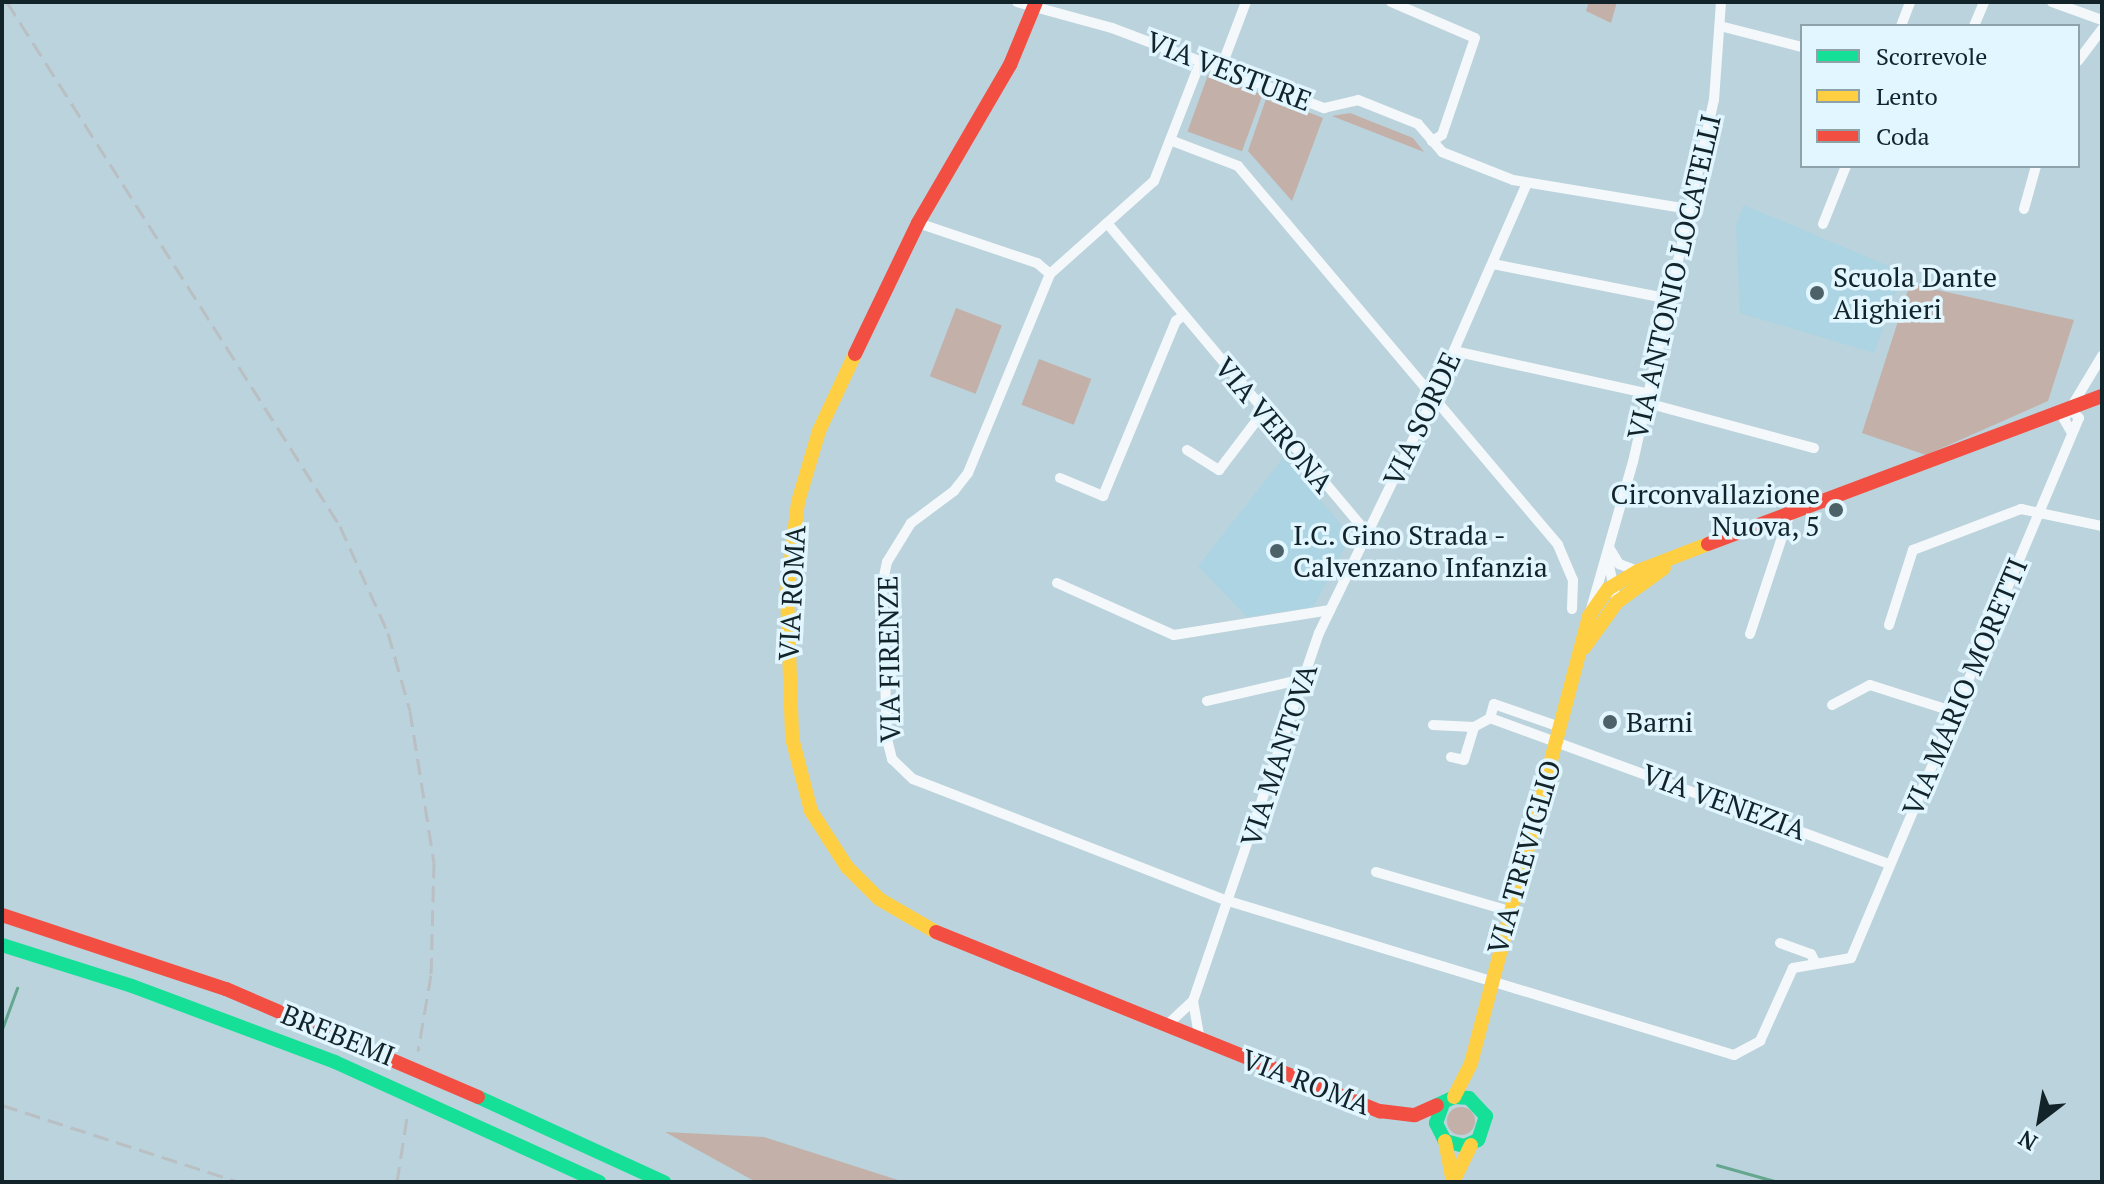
<!DOCTYPE html>
<html>
<head>
<meta charset="utf-8">
<style>
	body { margin:0 }
	#map { position:relative; width:2104px; height:1184px; overflow:hidden; background:#bbd3dc; font-family:"PT Serif",serif }
	div>[style] { position:absolute }
	[style*='--x'] { left:calc(var(--x)*1px); top:calc(var(--y)*1px); width:calc(var(--w)*1px); rotate:calc(var(--a)*1deg) }
	.built>* { inset:0; background:#acd4e2 }
	.green>* { inset:0; background:#c3b0a8; transform-origin:0 0 }
	.round { border-radius:50% }
	.stream>* { height:3px; margin:-1.5px; padding:0 1.5px; transform-origin:1.5px; border-radius:1.5px; background:#65a68f }
	.street>* { height:10px; margin:-5px; padding:0 5px; transform-origin:5px; border-radius:5px; background:#f5f8fa }
	.fast>* { height:14px; margin:-7px; padding:0 7px; transform-origin:7px; border-radius:7px; background:#16e098 }
	.slow>* { height:14px; margin:-7px; padding:0 7px; transform-origin:7px; border-radius:7px; background:#ffcf43 }
	.jam>* { height:14px; margin:-7px; padding:0 7px; transform-origin:7px; border-radius:7px; background:#f24e42 }
	.rail>* { height:3px; margin-top:-1.5px; transform-origin:0; background:repeating-linear-gradient(90deg,#b9bfc2 0 16px,transparent 0 24px) }
	.dots>* { width:22px; height:22px; translate:-50% -50%; box-sizing:border-box; border:4px solid #e1f6ff; border-radius:50% }
	span { translate:-50% -50%; white-space:nowrap; text-align:center; line-height:1.15; -webkit-text-stroke:7px #e1f6ff; paint-order:stroke }
	.street-label { font-size:28px; color:#122329 }
	.poi-label { font-size:28px; color:#122329 }
	.left { translate:0 -50%; text-align:left }
	.right { translate:-100% -50%; text-align:right }
	.frame { position:absolute; inset:0; border:4px solid #122329; pointer-events:none }
	.legend { position:absolute; left:1800px; top:24px; width:280px; height:144px; box-sizing:border-box; background:#e1f6ff; border:2px solid #8ea2a9; margin:0; padding:10px 14px; list-style:none; font-size:24px; color:#122329 }
	.legend li { display:flex; align-items:center; gap:16px; height:40px }
	.legend b { width:40px; border:2px solid #8ea2a9 }
	.north { position:absolute; left:2000px; top:1080px; width:80px; height:80px; -webkit-text-stroke:6px #e1f6ff; paint-order:stroke; rotate:211deg; font-size:22px; font-weight:700; line-height:32px; text-align:center; color:#122329 }
	.north::after { content:''; display:block; margin:auto; width:28px; height:36px; background:#122329; clip-path:polygon(50% 0,100% 100%,50% 72%,0 100%) }
</style>
</head>
<body>
<div id="map">
	<div class="built">
		<i style="clip-path:polygon(1744px 205px,1903px 272px,1874px 353px,1740px 313px,1736px 225px)"></i>
		<i style="clip-path:polygon(1284px 457px,1351px 536px,1313px 607px,1247px 617px,1198px 566px)"></i>
	</div>
	<div class="green">
		<i style="clip-path:polygon(1589px 2px,1617px 2px,1611px 23px,1586px 11px)"></i>
		<i style="left:1208px;top:75px;width:58px;height:60px;rotate:20deg"></i>
		<i style="clip-path:polygon(1267px 96px,1323px 118px,1292px 201px,1248px 151px)"></i>
		<i style="clip-path:polygon(1350px 113px,1413px 138px,1424px 152px,1332px 116px)"></i>
		<i style="clip-path:polygon(1910px 284px,2074px 320px,2048px 401px,1926px 455px,1862px 433px)"></i>
		<i style="left:956px;top:308px;width:49px;height:73px;rotate:21deg"></i>
		<i style="left:1039px;top:359px;width:56px;height:49px;rotate:21deg"></i>
		<i class="round" style="left:1447px;top:1107px;width:28px;height:28px"></i>
		<i style="clip-path:polygon(665px 1132px,764px 1137px,904px 1182px,756px 1182px)"></i>
	</div>
	<div class="stream">
		<i style="--x:2;--y:1029;--w:44;--a:-69.9"></i>
		<i style="--x:1717;--y:1165;--w:63;--a:15.6"></i>
	</div>
	<div class="street">
		<i style="--x:1017;--y:2;--w:98;--a:15.3"></i>
		<i style="--x:1112;--y:28;--w:227;--a:20.7"></i>
		<i style="--x:1324;--y:108;--w:35;--a:-13"></i>
		<i style="--x:1358;--y:100;--w:65;--a:21.8"></i>
		<i style="--x:1418;--y:124;--w:37;--a:49"></i>
		<i style="--x:1442;--y:152;--w:76;--a:21.5"></i>
		<i style="--x:1513;--y:180;--w:177;--a:9.4"></i>
		<i style="--x:1391;--y:2;--w:91;--a:23.2"></i>
		<i style="--x:1475;--y:38;--w:102;--a:108.8"></i>
		<i style="--x:1442;--y:135;--w:12;--a:149"></i>
		<i style="--x:2052;--y:2;--w:53;--a:19.8"></i>
		<i style="--x:1720;--y:26;--w:85;--a:14.4"></i>
		<i style="--x:1901;--y:26;--w:26;--a:-69"></i>
		<i style="--x:1974;--y:26;--w:26;--a:-67"></i>
		<i style="--x:1201;--y:60;--w:130;--a:111.2"></i>
		<i style="--x:1154;--y:181;--w:140;--a:138.2"></i>
		<i style="--x:1050;--y:274;--w:215;--a:112.4"></i>
		<i style="--x:968;--y:473;--w:23;--a:128"></i>
		<i style="--x:954;--y:491;--w:54;--a:143.3"></i>
		<i style="--x:911;--y:523;--w:46;--a:121.6"></i>
		<i style="--x:887;--y:562;--w:24;--a:102"></i>
		<i style="--x:882;--y:585;--w:154;--a:88.1"></i>
		<i style="--x:887;--y:739;--w:21;--a:76"></i>
		<i style="--x:892;--y:759;--w:29;--a:44"></i>
		<i style="--x:913;--y:779;--w:335;--a:21.2"></i>
		<i style="--x:1225;--y:900;--w:532;--a:16.94"></i>
		<i style="--x:1734;--y:1055;--w:30;--a:-28"></i>
		<i style="--x:1760;--y:1041;--w:80;--a:-65.7"></i>
		<i style="--x:1793;--y:968;--w:59;--a:-9.8"></i>
		<i style="--x:1851;--y:958;--w:586;--a:-67.11"></i>
		<i style="--x:2079;--y:418;--w:13;--a:-135"></i>
		<i style="--x:2078;--y:61;--w:40;--a:-53"></i>
		<i style="--x:1221;--y:68;--w:71;--a:-69.3"></i>
		<i style="--x:1170;--y:140;--w:73;--a:20.9"></i>
		<i style="--x:1238;--y:166;--w:496;--a:49.8"></i>
		<i style="--x:1558;--y:545;--w:38;--a:67"></i>
		<i style="--x:1573;--y:580;--w:29;--a:92"></i>
		<i style="--x:2024;--y:209;--w:45;--a:-74.4"></i>
		<i style="--x:918;--y:223;--w:126;--a:18.6"></i>
		<i style="--x:1037;--y:263;--w:17;--a:40"></i>
		<i style="--x:1107;--y:223;--w:405;--a:50"></i>
		<i style="--x:1823;--y:224;--w:62;--a:-68.4"></i>
		<i style="--x:1493;--y:264;--w:179;--a:11.2"></i>
		<i style="--x:1454;--y:351;--w:200;--a:12.4"></i>
		<i style="--x:1647;--y:403;--w:173;--a:15.1"></i>
		<i style="--x:2072;--y:433;--w:16;--a:-120"></i>
		<i style="--x:2064;--y:419;--w:74;--a:-58.9"></i>
		<i style="--x:1187;--y:450;--w:38;--a:32"></i>
		<i style="--x:1219;--y:470;--w:73;--a:-52.8"></i>
		<i style="--x:1060;--y:478;--w:47;--a:22.7"></i>
		<i style="--x:1103;--y:496;--w:190;--a:-67.4"></i>
		<i style="--x:1176;--y:321;--w:10;--a:-37"></i>
		<i style="--x:1610;--y:549;--w:17;--a:59"></i>
		<i style="--x:1619;--y:564;--w:20;--a:20"></i>
		<i style="--x:1608;--y:561;--w:42;--a:77.6"></i>
		<i style="--x:1057;--y:583;--w:128;--a:24"></i>
		<i style="--x:1174;--y:635;--w:158;--a:-9.1"></i>
		<i style="--x:1591;--y:609;--w:153;--a:-74.1"></i>
		<i style="--x:1633;--y:462;--w:371;--a:-77.4"></i>
		<i style="--x:1714;--y:100;--w:98;--a:-85.9"></i>
		<i style="--x:1889;--y:625;--w:79;--a:-72.3"></i>
		<i style="--x:1913;--y:550;--w:116;--a:-20.8"></i>
		<i style="--x:2021;--y:509;--w:83;--a:11.9"></i>
		<i style="--x:1750;--y:634;--w:124;--a:-71.7"></i>
		<i style="--x:1207;--y:701;--w:98;--a:-12.9"></i>
		<i style="--x:1832;--y:705;--w:43;--a:-27.8"></i>
		<i style="--x:1870;--y:685;--w:89;--a:17.6"></i>
		<i style="--x:1433;--y:725;--w:41;--a:2.8"></i>
		<i style="--x:1560;--y:727;--w:70;--a:-160.8"></i>
		<i style="--x:1494;--y:704;--w:15;--a:106"></i>
		<i style="--x:1490;--y:718;--w:426;--a:20.1"></i>
		<i style="--x:1451;--y:757;--w:13;--a:13"></i>
		<i style="--x:1464;--y:760;--w:34;--a:-73"></i>
		<i style="--x:1474;--y:727;--w:18;--a:-29"></i>
		<i style="--x:1376;--y:872;--w:139;--a:16.3"></i>
		<i style="--x:1780;--y:943;--w:33;--a:20"></i>
		<i style="--x:1811;--y:954;--w:9;--a:63"></i>
		<i style="--x:1193;--y:1001;--w:40;--a:80"></i>
		<i style="--x:1166;--y:1026;--w:37;--a:-43"></i>
		<i style="--x:1193;--y:1001;--w:389;--a:-71.1"></i>
		<i style="--x:1319;--y:633;--w:263;--a:-64.1"></i>
		<i style="--x:1434;--y:396;--w:232;--a:-66.4"></i>
	</div>
	<div class="fast">
		<i style="--x:2;--y:945;--w:136;--a:17.5"></i>
		<i style="--x:132;--y:986;--w:217;--a:20.5"></i>
		<i style="--x:335;--y:1062;--w:290;--a:24.4"></i>
		<i style="--x:478;--y:1097;--w:205;--a:24.6"></i>
		<i style="--x:1437;--y:1105;--w:19;--a:-25"></i>
		<i style="--x:1454;--y:1097;--w:15;--a:4"></i>
		<i style="--x:1469;--y:1098;--w:25;--a:47"></i>
		<i style="--x:1486;--y:1116;--w:25;--a:108"></i>
		<i style="--x:1478;--y:1140;--w:15;--a:157"></i>
		<i style="--x:1464;--y:1146;--w:20;--a:-165"></i>
		<i style="--x:1445;--y:1141;--w:20;--a:-117"></i>
		<i style="--x:1436;--y:1123;--w:20;--a:-70"></i>
	</div>
	<div class="slow">
		<i style="--x:855;--y:354;--w:85;--a:115.1"></i>
		<i style="--x:819;--y:431;--w:74;--a:106.5"></i>
		<i style="--x:798;--y:502;--w:91;--a:97"></i>
		<i style="--x:787;--y:592;--w:146;--a:88"></i>
		<i style="--x:792;--y:738;--w:75;--a:75.4"></i>
		<i style="--x:811;--y:811;--w:67;--a:57.3"></i>
		<i style="--x:847;--y:867;--w:45;--a:45"></i>
		<i style="--x:879;--y:899;--w:66;--a:30.1"></i>
		<i style="--x:1584;--y:648;--w:57;--a:-54.3"></i>
		<i style="--x:1617;--y:602;--w:58;--a:-35.9"></i>
		<i style="--x:1454;--y:1097;--w:38;--a:-63"></i>
		<i style="--x:1471;--y:1063;--w:462;--a:-75.2"></i>
		<i style="--x:1589;--y:616;--w:33;--a:-55"></i>
		<i style="--x:1608;--y:589;--w:35;--a:-31"></i>
		<i style="--x:1638;--y:571;--w:75;--a:-21.1"></i>
		<i style="--x:1445;--y:1141;--w:42;--a:79"></i>
		<i style="--x:1453;--y:1182;--w:41;--a:-64.1"></i>
	</div>
	<div class="jam">
		<i style="--x:855;--y:354;--w:145;--a:-64.3"></i>
		<i style="--x:918;--y:223;--w:183;--a:-59.8"></i>
		<i style="--x:1010;--y:65;--w:68;--a:-67.6"></i>
		<i style="--x:1708;--y:544;--w:421;--a:-20.6"></i>
		<i style="--x:2;--y:915;--w:236;--a:18.3"></i>
		<i style="--x:226;--y:989;--w:274;--a:23.2"></i>
		<i style="--x:936;--y:932;--w:479;--a:22"></i>
		<i style="--x:1380;--y:1111;--w:35;--a:7"></i>
		<i style="--x:1415;--y:1115;--w:24;--a:-24"></i>
	</div>
	<div class="rail">
		<i style="--x:7;--y:2;--w:621;--a:57.56"></i>
		<i style="--x:340;--y:526;--w:117;--a:65.8"></i>
		<i style="--x:388;--y:633;--w:81;--a:74.2"></i>
		<i style="--x:410;--y:711;--w:153;--a:81"></i>
		<i style="--x:434;--y:862;--w:113;--a:91.5"></i>
		<i style="--x:431;--y:975;--w:77;--a:99.7"></i>
		<i style="--x:2;--y:1105;--w:249;--a:18"></i>
		<i style="--x:397;--y:1182;--w:72;--a:-81.2"></i>
	</div>
	<div class="dots">
		<i style="left:1817px;top:293px;background:#4d6168"></i>
		<i style="left:1836px;top:510px;background:#4d6168"></i>
		<i style="left:1277px;top:551px;background:#4d6168"></i>
		<i style="left:1610px;top:722px;background:#4d6168"></i>
	</div>
	<div class="street-label">
		<span style="left:1229px;top:71px;rotate:21deg">VIA VESTURE</span>
		<span style="left:1674px;top:277px;rotate:-77deg">VIA ANTONIO LOCATELLI</span>
		<span style="left:1422px;top:419px;rotate:-65deg">VIA SORDE</span>
		<span style="left:1274px;top:425px;rotate:50deg">VIA VERONA</span>
		<span style="left:792px;top:593px;rotate:-87deg">VIA ROMA</span>
		<span style="left:889px;top:659px;rotate:-91deg">VIA FIRENZE</span>
		<span style="left:1965px;top:687px;rotate:-67deg">VIA MARIO MORETTI</span>
		<span style="left:1279px;top:755px;rotate:-72deg">VIA MANTOVA</span>
		<span style="left:1724px;top:802px;rotate:20deg">VIA VENEZIA</span>
		<span style="left:1524px;top:857px;rotate:-74deg">VIA TREVIGLIO</span>
		<span style="left:338px;top:1035px;rotate:22deg">BREBEMI</span>
		<span style="left:1306px;top:1082px;rotate:21deg">VIA ROMA</span>
	</div>
	<div class="poi-label">
		<span class="left" style="left:1833px;top:293px">Scuola Dante<br>Alighieri</span>
		<span class="right" style="left:1820px;top:510px">Circonvallazione<br>Nuova, 5</span>
		<span class="left" style="left:1293px;top:551px">I.C. Gino Strada -<br>Calvenzano Infanzia</span>
		<span class="left" style="left:1626px;top:722px">Barni</span>
	</div>
	<div class="frame"></div>
	<ul class="legend">
	<li><b style="height:10px;background:#16e098"></b>Scorrevole</li>
	<li><b style="height:10px;background:#ffcf43"></b>Lento</li>
	<li><b style="height:10px;background:#f24e42"></b>Coda</li>
	</ul>
	<div class="north">N</div>
</div>
</body>
</html>
